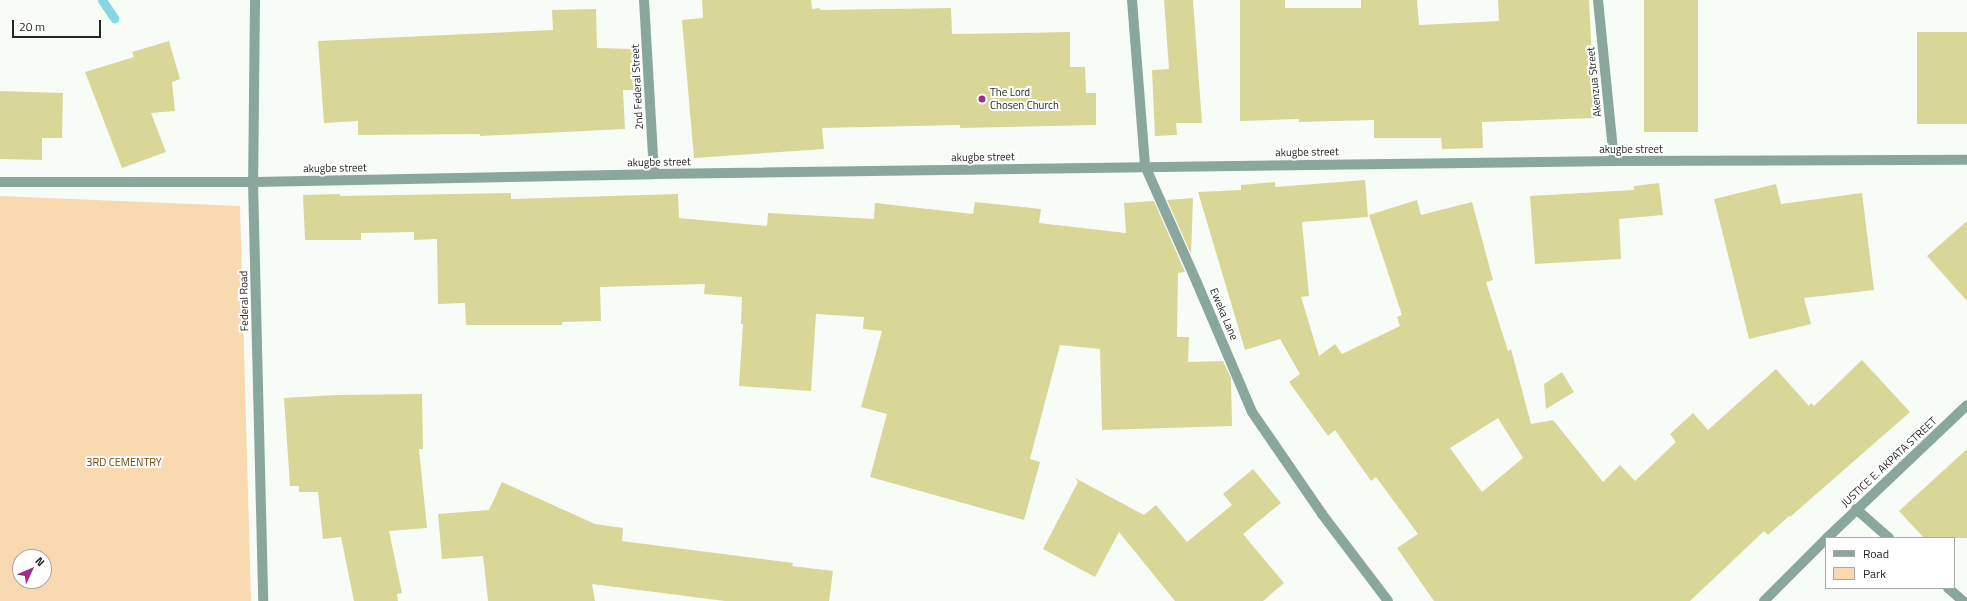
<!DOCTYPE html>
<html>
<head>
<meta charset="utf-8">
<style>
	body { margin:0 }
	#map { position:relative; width:1967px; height:601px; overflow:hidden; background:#f8fcf7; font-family:"Titillium Web",sans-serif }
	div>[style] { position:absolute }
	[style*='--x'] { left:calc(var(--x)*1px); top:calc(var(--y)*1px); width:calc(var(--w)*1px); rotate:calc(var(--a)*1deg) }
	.green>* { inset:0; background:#f8d9b0 }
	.stream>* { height:9px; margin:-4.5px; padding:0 4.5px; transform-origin:4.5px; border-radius:4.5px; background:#85d8e1 }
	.building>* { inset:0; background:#d9d798; transform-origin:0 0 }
	.minor>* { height:10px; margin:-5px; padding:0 5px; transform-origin:5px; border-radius:5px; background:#89a79c }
	.tertiary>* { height:10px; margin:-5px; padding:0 5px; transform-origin:5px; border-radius:5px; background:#89a79c }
	.dots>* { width:11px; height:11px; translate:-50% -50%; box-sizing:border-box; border:2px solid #fff; border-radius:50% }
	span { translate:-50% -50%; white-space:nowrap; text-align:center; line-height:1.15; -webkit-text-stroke:4px #fff; paint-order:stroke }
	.street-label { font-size:11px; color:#242624 }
	.poi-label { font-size:11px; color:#242624 }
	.left { translate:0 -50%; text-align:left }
	.park-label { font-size:11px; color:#704a08 }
	.legend { position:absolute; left:1825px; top:537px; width:130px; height:52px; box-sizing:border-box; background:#fff; border:1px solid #a7a8a7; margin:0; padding:5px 7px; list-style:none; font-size:12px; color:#242624 }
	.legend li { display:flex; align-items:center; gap:8px; height:20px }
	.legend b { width:20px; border:1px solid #a7a8a7 }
	.north { position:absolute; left:12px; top:549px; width:40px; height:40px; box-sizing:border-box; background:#fff; border:1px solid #a7a8a7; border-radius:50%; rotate:46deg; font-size:11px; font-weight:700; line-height:16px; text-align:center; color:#242624 }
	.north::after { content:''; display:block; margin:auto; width:14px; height:18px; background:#9e2d8b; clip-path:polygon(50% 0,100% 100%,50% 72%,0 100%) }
	.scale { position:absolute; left:12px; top:20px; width:89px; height:18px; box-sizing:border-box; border:2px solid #242624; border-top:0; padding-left:5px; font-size:12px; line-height:14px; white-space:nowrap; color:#242624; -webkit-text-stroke:3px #fff; paint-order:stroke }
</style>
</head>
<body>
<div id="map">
	<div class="green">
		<i style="clip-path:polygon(evenodd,0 196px,240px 206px,251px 601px,0 601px,0 196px,20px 557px,44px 557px,44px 581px,20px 581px,20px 557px)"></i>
	</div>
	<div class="stream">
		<i style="--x:102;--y:0;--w:22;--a:56"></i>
	</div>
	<div class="building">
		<i style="clip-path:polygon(702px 0,811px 0,812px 9px,820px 8px,820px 10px,951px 8px,952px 34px,1070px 32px,1070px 67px,1085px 67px,1086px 93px,1096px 93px,1096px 125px,960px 128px,960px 125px,822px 128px,824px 149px,694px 158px,682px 20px,703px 18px)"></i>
		<i style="clip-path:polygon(1164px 0,1193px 0,1202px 123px,1176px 123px,1177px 135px,1155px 136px,1152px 70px,1169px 69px)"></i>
		<i style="clip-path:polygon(1240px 0,1285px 0,1285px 8px,1361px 8px,1361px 0,1417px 0,1419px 25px,1499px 21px,1498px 0,1589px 0,1595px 118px,1482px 122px,1483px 148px,1442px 149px,1441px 138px,1374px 138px,1374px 120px,1299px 122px,1299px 119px,1240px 121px)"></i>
		<i style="left:1644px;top:0;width:54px;height:132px"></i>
		<i style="clip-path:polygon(596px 9px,597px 48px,634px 49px,636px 90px,623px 90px,625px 129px,480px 136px,480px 134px,358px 135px,358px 121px,324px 123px,318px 41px,553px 30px,552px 10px)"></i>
		<i style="left:1967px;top:32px;width:92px;height:50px;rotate:90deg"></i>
		<i style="clip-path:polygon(169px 41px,180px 79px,172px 82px,175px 111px,151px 113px,166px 152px,122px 168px,85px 72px,134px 57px,132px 52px)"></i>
		<i style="clip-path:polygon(0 91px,63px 93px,62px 138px,42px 138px,42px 160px,0 159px)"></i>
		<i style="clip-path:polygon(evenodd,1365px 180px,1368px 217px,1302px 222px,1309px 296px,1301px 297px,1319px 356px,1335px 344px,1342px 354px,1400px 326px,1397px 317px,1402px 315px,1369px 215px,1417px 200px,1421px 215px,1472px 202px,1493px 280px,1486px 282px,1508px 351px,1511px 349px,1531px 424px,1553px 420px,1603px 482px,1620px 465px,1635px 481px,1676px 442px,1670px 434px,1693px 413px,1708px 430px,1776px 369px,1809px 406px,1811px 403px,1814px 406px,1862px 360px,1910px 412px,1790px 517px,1789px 516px,1768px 535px,1764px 531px,1690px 601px,1434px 601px,1397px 548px,1418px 534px,1376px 477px,1371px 481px,1335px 430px,1328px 436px,1289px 382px,1300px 374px,1280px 339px,1245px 350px,1198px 192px,1241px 190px,1241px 185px,1275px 182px,1275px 187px,1365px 180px,1498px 418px,1523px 458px,1482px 492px,1450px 448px,1498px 418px)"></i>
		<i style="clip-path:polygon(1659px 183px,1663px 215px,1619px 219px,1621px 259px,1535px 264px,1530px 196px,1634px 190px,1634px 186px)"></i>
		<i style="clip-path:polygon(1776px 184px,1781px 204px,1862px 193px,1874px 290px,1804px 298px,1811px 324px,1749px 339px,1714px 199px)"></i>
		<i style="clip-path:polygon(511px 193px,511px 199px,678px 194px,679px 218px,767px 226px,768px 213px,874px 219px,875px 203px,973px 214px,975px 202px,1041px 209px,1039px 223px,1126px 233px,1124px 203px,1154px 201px,1185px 272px,1178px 273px,1177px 337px,1189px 337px,1188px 362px,1223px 361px,1231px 378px,1232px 426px,1102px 430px,1100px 349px,1060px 345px,1030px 459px,1040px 462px,1024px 520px,870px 477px,887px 414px,861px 407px,882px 331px,863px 329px,864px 317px,816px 314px,811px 391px,739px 386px,743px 324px,741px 324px,742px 297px,704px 294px,705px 284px,600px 287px,601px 321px,562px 322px,562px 325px,466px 325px,465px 303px,438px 304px,437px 239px,414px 240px,414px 232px,361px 233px,361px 240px,305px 240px,303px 195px,340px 194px,340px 196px)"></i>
		<i style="clip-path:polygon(1193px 198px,1191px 254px,1167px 200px)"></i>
		<i style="clip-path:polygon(1967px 221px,1967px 301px,1927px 256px)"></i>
		<i style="clip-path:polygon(1562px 372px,1574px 392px,1546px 409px,1544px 384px)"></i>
		<i style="clip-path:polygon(422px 394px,423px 449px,419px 449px,427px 528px,389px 531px,402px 593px,397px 594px,398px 601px,354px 601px,341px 537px,323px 539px,318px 492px,299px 492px,299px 486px,290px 486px,284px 398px,337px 395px)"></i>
		<i style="clip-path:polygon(1967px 449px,1967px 538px,1924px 538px,1899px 511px)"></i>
		<i style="clip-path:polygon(1253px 469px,1281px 503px,1243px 534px,1284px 583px,1263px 601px,1175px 601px,1119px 532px,1095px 577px,1043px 549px,1078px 482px,1075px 478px,1144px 515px,1156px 505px,1187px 542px,1232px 505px,1223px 494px)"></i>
		<i style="clip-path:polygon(502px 482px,595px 524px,623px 528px,622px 541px,793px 563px,792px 566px,833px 571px,829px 601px,725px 601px,592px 584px,595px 601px,488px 601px,483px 556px,442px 559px,438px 514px,489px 510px)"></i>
	</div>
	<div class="minor">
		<i style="--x:644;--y:0;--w:174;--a:86.7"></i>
		<i style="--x:1132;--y:0;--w:167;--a:85.5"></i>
		<i style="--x:1145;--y:166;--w:128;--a:66"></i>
		<i style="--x:1197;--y:283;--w:140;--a:66.9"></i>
		<i style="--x:1252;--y:412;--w:124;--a:55.5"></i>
		<i style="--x:1322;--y:514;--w:109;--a:52.8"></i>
		<i style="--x:1598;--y:0;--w:162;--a:84.3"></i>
		<i style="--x:0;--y:182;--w:253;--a:0"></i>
		<i style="--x:253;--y:182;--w:401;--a:-1.1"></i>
		<i style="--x:654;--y:174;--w:960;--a:-0.78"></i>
		<i style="--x:1614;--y:161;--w:353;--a:-0.2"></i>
		<i style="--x:1856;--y:509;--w:44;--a:41.3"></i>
		<i style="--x:1827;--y:538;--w:193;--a:-43.5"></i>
		<i style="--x:1948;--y:588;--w:20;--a:41"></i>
		<i style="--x:1764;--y:601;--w:88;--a:-45"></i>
	</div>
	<div class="tertiary">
		<i style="--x:255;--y:0;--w:182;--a:90.6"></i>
		<i style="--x:253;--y:182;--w:419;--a:88.6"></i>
	</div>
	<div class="dots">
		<i style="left:982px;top:99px;background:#9e2d8b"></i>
	</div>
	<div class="street-label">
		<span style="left:1594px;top:82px;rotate:-96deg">Akenzua Street</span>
		<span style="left:637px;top:87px;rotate:-93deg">2nd Federal Street</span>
		<span style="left:1631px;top:149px">akugbe street</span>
		<span style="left:1307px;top:152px;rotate:-1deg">akugbe street</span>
		<span style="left:983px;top:157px;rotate:-1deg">akugbe street</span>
		<span style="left:659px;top:162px;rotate:-1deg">akugbe street</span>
		<span style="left:335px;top:168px;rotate:-1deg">akugbe street</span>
		<span style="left:244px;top:301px;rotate:-91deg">Federal Road</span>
		<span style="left:1224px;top:314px;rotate:67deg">Eweka Lane</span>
		<span style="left:1889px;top:462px;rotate:-43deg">JUSTICE E. AKPATA STREET</span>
	</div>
	<div class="poi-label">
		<span class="left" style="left:990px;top:99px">The Lord<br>Chosen Church</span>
	</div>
	<div class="park-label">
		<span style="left:124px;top:462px">3RD CEMENTRY</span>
	</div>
	<ul class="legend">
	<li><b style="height:5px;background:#89a79c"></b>Road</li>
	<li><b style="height:11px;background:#f8d9b0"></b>Park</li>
	</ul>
	<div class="north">N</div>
	<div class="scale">20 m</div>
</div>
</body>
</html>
